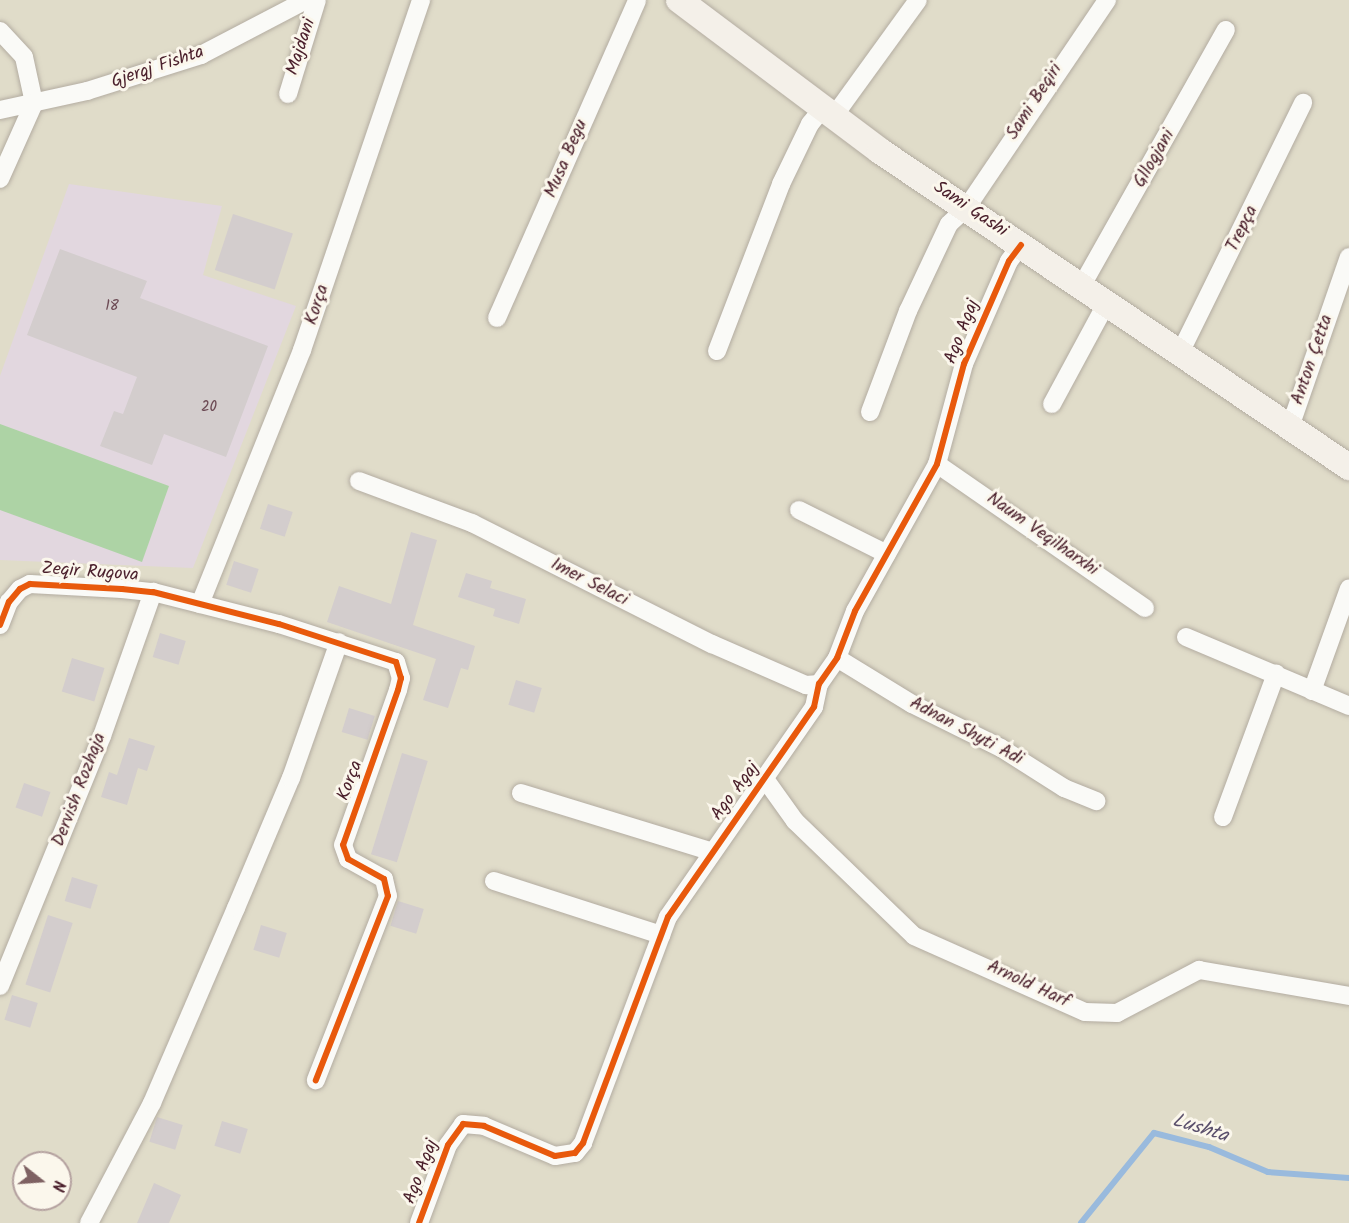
<!DOCTYPE html>
<html>
<head>
<meta charset="utf-8">
<style>
	body { margin:0 }
	#map { position:relative; width:1349px; height:1223px; overflow:hidden; background:#e0dcc9; font-family:Kalam,sans-serif }
	div>[style] { position:absolute }
	[style*='--x'] { left:calc(var(--x)*1px); top:calc(var(--y)*1px); width:calc(var(--w)*1px); rotate:calc(var(--a)*1deg) }
	.built>* { inset:0; background:#e2d7df }
	.green>* { inset:0; background:#add3a5 }
	.stream>* { height:6px; margin:-3px; padding:0 3px; transform-origin:3px; border-radius:3px; background:#99badd }
	.building>* { inset:0; background:#d3cdcd; transform-origin:0 0 }
	.roads { filter:drop-shadow(0 0 2px #b3aca1) drop-shadow(0 0 2px #b3aca1) }
	.street>* { height:18px; margin:-9px; padding:0 9px; transform-origin:9px; border-radius:9px; background:#fafaf7 }
	.secondary>* { height:26px; margin:-13px; padding:0 13px; transform-origin:13px; border-radius:13px; background:#f4f0e9 }
	.cycleway>* { height:6px; margin:-3px; padding:0 3px; transform-origin:3px; border-radius:3px; background:#e8590c }
	span { translate:-50% -50%; white-space:nowrap; text-align:center; line-height:1.15; -webkit-text-stroke:6px #fbf7ec; paint-order:stroke }
	.number-label { font-size:15px; color:#6c4a54 }
	.number-label span { -webkit-text-stroke-width:0 }
	.street-label { font-size:18px; color:#4a1f2b }
	.water-label { font-size:20px; color:#5b506c; font-style:italic }
	.north { position:absolute; left:12px; top:1151px; width:60px; height:60px; box-sizing:border-box; background:#fbf7ec; border:2px solid #b4a19f; border-radius:50%; rotate:107deg; font-size:16px; font-weight:700; line-height:24px; text-align:center; color:#4a1f2b }
	.north::after { content:''; display:block; margin:auto; width:21px; height:27px; background:#7e6162; clip-path:polygon(50% 0,100% 100%,50% 72%,0 100%) }
</style>
</head>
<body>
<div id="map">
	<div class="built">
		<i style="clip-path:polygon(69px 184px,222px 206px,203px 275px,296px 306px,193px 568px,0 560px,0 376px)"></i>
	</div>
	<div class="green">
		<i style="clip-path:polygon(0 424px,169px 486px,142px 562px,0 510px)"></i>
	</div>
	<div class="stream">
		<i style="--x:1081;--y:1223;--w:116;--a:-51"></i>
		<i style="--x:1154;--y:1133;--w:57;--a:14.3"></i>
		<i style="--x:1209;--y:1147;--w:64;--a:23"></i>
		<i style="--x:1268;--y:1172;--w:81;--a:4.2"></i>
	</div>
	<div class="building">
		<i style="left:233px;top:214px;width:63px;height:59px;rotate:18deg"></i>
		<i style="clip-path:polygon(60px 249px,147px 281px,140px 298px,268px 346px,226px 457px,164px 434px,152px 465px,100px 446px,114px 411px,123px 414px,137px 377px,27px 335px)"></i>
		<i style="left:268px;top:504px;width:26px;height:26px;rotate:18deg"></i>
		<i style="clip-path:polygon(411px 532px,437px 540px,413px 625px,475px 646px,468px 670px,461px 668px,448px 708px,423px 700px,436px 659px,327px 622px,339px 586px,391px 604px)"></i>
		<i style="left:234px;top:561px;width:26px;height:25px;rotate:18deg"></i>
		<i style="clip-path:polygon(466px 573px,492px 581px,490px 588px,526px 599px,519px 624px,493px 616px,495px 609px,458px 597px)"></i>
		<i style="left:160px;top:633px;width:27px;height:25px;rotate:17deg"></i>
		<i style="left:72px;top:658px;width:34px;height:35px;rotate:17deg"></i>
		<i style="left:516px;top:680px;width:27px;height:26px;rotate:17deg"></i>
		<i style="left:349px;top:708px;width:27px;height:25px;rotate:17deg"></i>
		<i style="clip-path:polygon(129px 738px,155px 746px,147px 771px,138px 768px,127px 805px,101px 797px,109px 772px,117px 775px)"></i>
		<i style="left:402px;top:753px;width:27px;height:106px;rotate:17deg"></i>
		<i style="left:24px;top:783px;width:28px;height:26px;rotate:19deg"></i>
		<i style="left:72px;top:877px;width:27px;height:25px;rotate:17deg"></i>
		<i style="left:398px;top:901px;width:27px;height:26px;rotate:17deg"></i>
		<i style="left:48px;top:915px;width:26px;height:73px;rotate:18deg"></i>
		<i style="left:261px;top:925px;width:27px;height:26px;rotate:17deg"></i>
		<i style="left:12px;top:995px;width:27px;height:26px;rotate:17deg"></i>
		<i style="left:157px;top:1117px;width:27px;height:26px;rotate:17deg"></i>
		<i style="left:222px;top:1121px;width:27px;height:26px;rotate:17deg"></i>
		<i style="clip-path:polygon(154px 1183px,181px 1195px,169px 1223px,137px 1223px)"></i>
	</div>
	<div class="roads">
		<div class="street">
			<i style="--x:0;--y:31;--w:35;--a:47"></i>
			<i style="--x:24;--y:57;--w:47;--a:77.7"></i>
			<i style="--x:34;--y:103;--w:83;--a:114.1"></i>
			<i style="--x:288;--y:94;--w:98;--a:-72.9"></i>
			<i style="--x:0;--y:110;--w:89;--a:-12.3"></i>
			<i style="--x:87;--y:91;--w:120;--a:-17.5"></i>
			<i style="--x:201;--y:55;--w:119;--a:-27.6"></i>
			<i style="--x:834;--y:116;--w:143;--a:-54.1"></i>
			<i style="--x:1081;--y:287;--w:295;--a:-60.6"></i>
			<i style="--x:497;--y:318;--w:347;--a:-66.2"></i>
			<i style="--x:717;--y:351;--w:179;--a:-69"></i>
			<i style="--x:781;--y:184;--w:67;--a:-64.2"></i>
			<i style="--x:810;--y:124;--w:19;--a:-51"></i>
			<i style="--x:1180;--y:353;--w:279;--a:-63.8"></i>
			<i style="--x:1052;--y:404;--w:114;--a:-61.6"></i>
			<i style="--x:870;--y:412;--w:108;--a:-69.4"></i>
			<i style="--x:908;--y:311;--w:96;--a:-64.8"></i>
			<i style="--x:949;--y:224;--w:25;--a:-43"></i>
			<i style="--x:967;--y:207;--w:250;--a:-55.9"></i>
			<i style="--x:1289;--y:430;--w:183;--a:-70.9"></i>
			<i style="--x:937;--y:464;--w:253;--a:34.7"></i>
			<i style="--x:359;--y:481;--w:121;--a:20.4"></i>
			<i style="--x:472;--y:523;--w:269;--a:26.8"></i>
			<i style="--x:712;--y:644;--w:103;--a:23.6"></i>
			<i style="--x:806;--y:685;--w:13;--a:-4"></i>
			<i style="--x:799;--y:510;--w:98;--a:26.6"></i>
			<i style="--x:200;--y:604;--w:274;--a:-68.1"></i>
			<i style="--x:302;--y:350;--w:370;--a:-71.2"></i>
			<i style="--x:0;--y:625;--w:25;--a:-69"></i>
			<i style="--x:9;--y:602;--w:17;--a:-50"></i>
			<i style="--x:20;--y:589;--w:11;--a:-27"></i>
			<i style="--x:30;--y:584;--w:92;--a:3.1"></i>
			<i style="--x:122;--y:589;--w:31;--a:6"></i>
			<i style="--x:153;--y:592;--w:130;--a:14.3"></i>
			<i style="--x:279;--y:624;--w:123;--a:18"></i>
			<i style="--x:396;--y:662;--w:17;--a:73"></i>
			<i style="--x:401;--y:678;--w:12;--a:104"></i>
			<i style="--x:398;--y:690;--w:164;--a:109.5"></i>
			<i style="--x:343;--y:845;--w:15;--a:70"></i>
			<i style="--x:348;--y:859;--w:41;--a:29.1"></i>
			<i style="--x:384;--y:879;--w:17;--a:77"></i>
			<i style="--x:388;--y:896;--w:198;--a:111.4"></i>
			<i style="--x:1186;--y:637;--w:177;--a:22.9"></i>
			<i style="--x:837;--y:658;--w:88;--a:31.5"></i>
			<i style="--x:912;--y:704;--w:99;--a:26.3"></i>
			<i style="--x:1001;--y:748;--w:75;--a:32.4"></i>
			<i style="--x:1064;--y:788;--w:35;--a:22"></i>
			<i style="--x:1312;--y:691;--w:109;--a:-70.2"></i>
			<i style="--x:765;--y:779;--w:52;--a:54.5"></i>
			<i style="--x:795;--y:821;--w:165;--a:44"></i>
			<i style="--x:914;--y:936;--w:187;--a:24"></i>
			<i style="--x:1085;--y:1012;--w:32;--a:2"></i>
			<i style="--x:1117;--y:1013;--w:93;--a:-27.7"></i>
			<i style="--x:1199;--y:970;--w:152;--a:9.8"></i>
			<i style="--x:521;--y:793;--w:198;--a:17.1"></i>
			<i style="--x:1223;--y:817;--w:153;--a:-69.7"></i>
			<i style="--x:494;--y:881;--w:176;--a:17.9"></i>
			<i style="--x:0;--y:986;--w:270;--a:-67.8"></i>
			<i style="--x:102;--y:736;--w:153;--a:-70.5"></i>
			<i style="--x:89;--y:1223;--w:136;--a:-62.3"></i>
			<i style="--x:152;--y:1103;--w:212;--a:-66.7"></i>
			<i style="--x:236;--y:908;--w:141;--a:-67.1"></i>
			<i style="--x:291;--y:778;--w:144;--a:-70.6"></i>
			<i style="--x:419;--y:1223;--w:83;--a:-69.6"></i>
			<i style="--x:448;--y:1145;--w:26;--a:-54"></i>
			<i style="--x:463;--y:1124;--w:21;--a:5"></i>
			<i style="--x:484;--y:1126;--w:77;--a:22.9"></i>
			<i style="--x:555;--y:1156;--w:20;--a:-9"></i>
			<i style="--x:575;--y:1153;--w:13;--a:-51"></i>
			<i style="--x:583;--y:1143;--w:241;--a:-69.4"></i>
			<i style="--x:668;--y:917;--w:256;--a:-55.2"></i>
			<i style="--x:814;--y:707;--w:24;--a:-78"></i>
			<i style="--x:819;--y:684;--w:32;--a:-55"></i>
			<i style="--x:837;--y:658;--w:50;--a:-69"></i>
			<i style="--x:855;--y:611;--w:168;--a:-60.8"></i>
			<i style="--x:937;--y:464;--w:104;--a:-74.9"></i>
			<i style="--x:964;--y:364;--w:112;--a:-66.4"></i>
			<i style="--x:1009;--y:261;--w:20;--a:-53"></i>
		</div>
		<div class="secondary">
			<i style="--x:679;--y:0;--w:251;--a:36.9"></i>
			<i style="--x:880;--y:151;--w:566;--a:33.97"></i>
		</div>
	</div>
	<div class="cycleway">
		<i style="--x:0;--y:625;--w:25;--a:-69"></i>
		<i style="--x:9;--y:602;--w:17;--a:-50"></i>
		<i style="--x:20;--y:589;--w:11;--a:-27"></i>
		<i style="--x:30;--y:584;--w:92;--a:3.1"></i>
		<i style="--x:122;--y:589;--w:31;--a:6"></i>
		<i style="--x:153;--y:592;--w:130;--a:14.3"></i>
		<i style="--x:279;--y:624;--w:123;--a:18"></i>
		<i style="--x:396;--y:662;--w:17;--a:73"></i>
		<i style="--x:401;--y:678;--w:12;--a:104"></i>
		<i style="--x:398;--y:690;--w:164;--a:109.5"></i>
		<i style="--x:343;--y:845;--w:15;--a:70"></i>
		<i style="--x:348;--y:859;--w:41;--a:29.1"></i>
		<i style="--x:384;--y:879;--w:17;--a:77"></i>
		<i style="--x:388;--y:896;--w:198;--a:111.4"></i>
		<i style="--x:419;--y:1223;--w:83;--a:-69.6"></i>
		<i style="--x:448;--y:1145;--w:26;--a:-54"></i>
		<i style="--x:463;--y:1124;--w:21;--a:5"></i>
		<i style="--x:484;--y:1126;--w:77;--a:22.9"></i>
		<i style="--x:555;--y:1156;--w:20;--a:-9"></i>
		<i style="--x:575;--y:1153;--w:13;--a:-51"></i>
		<i style="--x:583;--y:1143;--w:241;--a:-69.4"></i>
		<i style="--x:668;--y:917;--w:256;--a:-55.2"></i>
		<i style="--x:814;--y:707;--w:24;--a:-78"></i>
		<i style="--x:819;--y:684;--w:32;--a:-55"></i>
		<i style="--x:837;--y:658;--w:50;--a:-69"></i>
		<i style="--x:855;--y:611;--w:168;--a:-60.8"></i>
		<i style="--x:937;--y:464;--w:104;--a:-74.9"></i>
		<i style="--x:964;--y:364;--w:112;--a:-66.4"></i>
		<i style="--x:1009;--y:261;--w:20;--a:-53"></i>
	</div>
	<div class="number-label">
		<span style="left:112px;top:307px">18</span>
		<span style="left:209px;top:408px">20</span>
	</div>
	<div class="street-label">
		<span style="left:302px;top:47px;rotate:-72deg">Majdani</span>
		<span style="left:158px;top:68px;rotate:-19deg">Gjergj Fishta</span>
		<span style="left:1035px;top:102px;rotate:-57deg">Sami Beqiri</span>
		<span style="left:567px;top:159px;rotate:-67deg">Musa Begu</span>
		<span style="left:1155px;top:159px;rotate:-60deg">Gllogjani</span>
		<span style="left:970px;top:210px;rotate:34deg">Sami Gashi</span>
		<span style="left:1243px;top:229px;rotate:-64deg">Trepça</span>
		<span style="left:318px;top:305px;rotate:-72deg">Korça</span>
		<span style="left:963px;top:332px;rotate:-69deg">Ago Agaj</span>
		<span style="left:1313px;top:360px;rotate:-71deg">Anton Çetta</span>
		<span style="left:1042px;top:535px;rotate:35deg">Naum Veqilharxhi</span>
		<span style="left:90px;top:573px;rotate:4deg">Zeqir Rugova</span>
		<span style="left:589px;top:583px;rotate:27deg">Imer Selaci</span>
		<span style="left:966px;top:732px;rotate:28deg">Adnan Shyti Adi</span>
		<span style="left:351px;top:781px;rotate:-69deg">Korça</span>
		<span style="left:80px;top:790px;rotate:-69deg">Dervish Rozhaja</span>
		<span style="left:736px;top:792px;rotate:-53deg">Ago Agaj</span>
		<span style="left:1028px;top:985px;rotate:25deg">Arnold Harf</span>
		<span style="left:422px;top:1172px;rotate:-69deg">Ago Agaj</span>
	</div>
	<div class="water-label">
		<span style="left:1200px;top:1129px;rotate:17deg">Lushta</span>
	</div>
	<div class="north">N</div>
</div>
</body>
</html>
